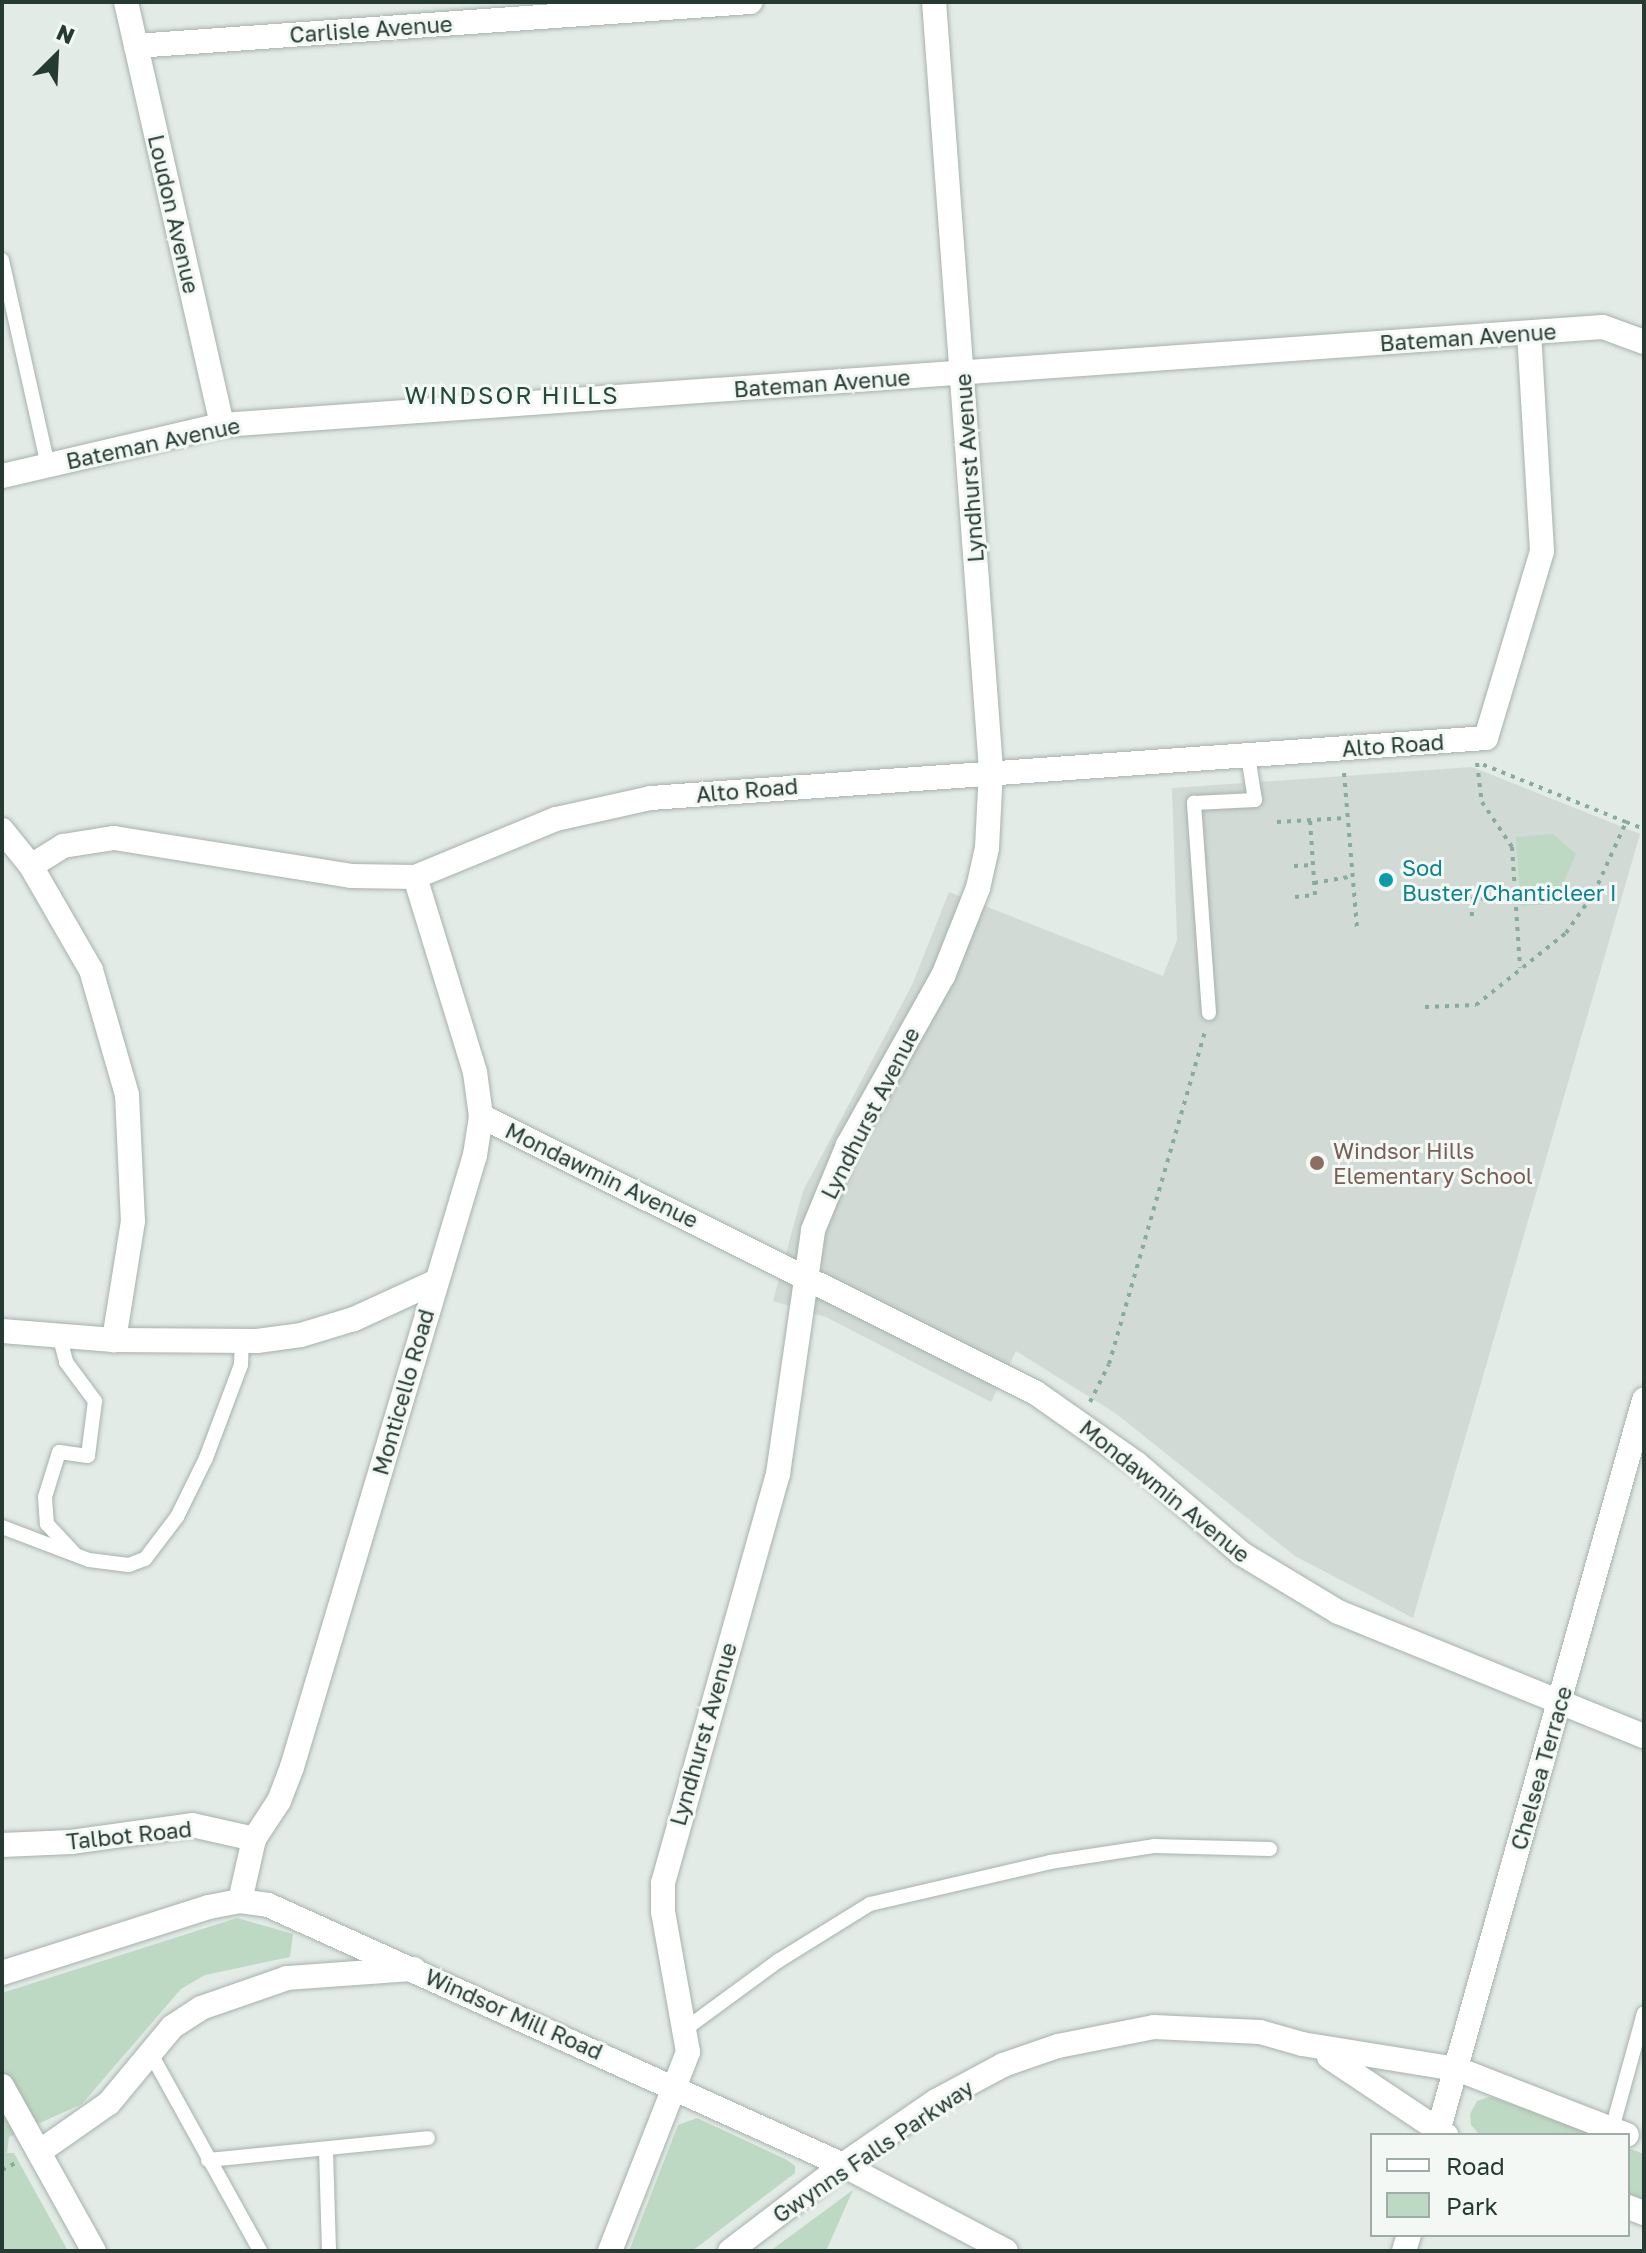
<!DOCTYPE html>
<html>
<head>
<meta charset="utf-8">
<style>
	body { margin:0 }
	#map { position:relative; width:1646px; height:2253px; overflow:hidden; background:#e3ebe6; font-family:"Golos Text",sans-serif }
	div>[style] { position:absolute }
	[style*='--x'] { left:calc(var(--x)*1px); top:calc(var(--y)*1px); width:calc(var(--w)*1px); rotate:calc(var(--a)*1deg) }
	.built>* { inset:0; background:#d1dad5 }
	.green>* { inset:0; background:#bed9c3 }
	.path>* { height:4px; margin-top:-2px; transform-origin:0; background:repeating-linear-gradient(90deg,#87ab9c 0 4px,transparent 0 10px) }
	.roads { filter:drop-shadow(0 0 2px #a6b2ac) drop-shadow(0 0 2px #a6b2ac) }
	.lane>* { height:14px; margin:-7px; padding:0 7px; transform-origin:7px; border-radius:7px; background:#fff }
	.street>* { height:24px; margin:-12px; padding:0 12px; transform-origin:12px; border-radius:12px; background:#fff }
	.secondary>* { height:24px; margin:-12px; padding:0 12px; transform-origin:12px; border-radius:12px; background:#fff }
	.dots>* { width:22px; height:22px; translate:-50% -50%; box-sizing:border-box; border:4px solid #f3f8f5; border-radius:50% }
	span { translate:-50% -50%; white-space:nowrap; text-align:center; line-height:1.15; -webkit-text-stroke:6px #f3f8f5; paint-order:stroke }
	.street-label { font-size:22px; color:#243a32 }
	.culture-label { font-size:22px; color:#0d838f }
	.left { translate:0 -50%; text-align:left }
	.education-label { font-size:22px; color:#785e54 }
	.neighbourhood-label { font-size:24px; color:#234a3c; letter-spacing:2px }
	.frame { position:absolute; inset:0; border:4px solid #243a32; pointer-events:none }
	.legend { position:absolute; left:1370px; top:2133px; width:260px; height:104px; box-sizing:border-box; background:#f3f8f5; border:2px solid #a0aca7; margin:0; padding:10px 14px; list-style:none; font-size:24px; color:#243a32 }
	.legend li { display:flex; align-items:center; gap:16px; height:40px }
	.legend b { width:40px; border:2px solid #a0aca7 }
	.north { position:absolute; left:16px; top:16px; width:80px; height:80px; -webkit-text-stroke:6px #f3f8f5; paint-order:stroke; rotate:24deg; font-size:22px; font-weight:700; line-height:32px; text-align:center; color:#243a32 }
	.north::after { content:''; display:block; margin:auto; width:28px; height:36px; background:#243a32; clip-path:polygon(50% 0,100% 100%,50% 72%,0 100%) }
</style>
</head>
<body>
<div id="map">
	<div class="built">
		<i style="clip-path:polygon(1472px 767px,1640px 834px,1413px 1618px,1295px 1556px,1115px 1413px,1016px 1351px,991px 1402px,826px 1317px,773px 1301px,803px 1191px,912px 985px,949px 892px,1163px 976px,1177px 940px,1172px 788px)"></i>
	</div>
	<div class="green">
		<i style="clip-path:polygon(1553px 834px,1576px 854px,1554px 904px,1521px 906px,1516px 837px)"></i>
		<i style="clip-path:polygon(237px 1918px,293px 1934px,290px 1957px,205px 1975px,181px 1989px,82px 2104px,9px 2137px,7px 2153px,14px 2153px,68px 2251px,2px 2251px,2px 1993px)"></i>
		<i style="clip-path:polygon(1489px 2097px,1501px 2100px,1594px 2135px,1480px 2135px,1471px 2125px,1470px 2114px,1477px 2101px)"></i>
		<i style="clip-path:polygon(697px 2118px,787px 2160px,795px 2166px,795px 2173px,692px 2251px,629px 2251px,678px 2125px)"></i>
		<i style="clip-path:polygon(1628px 2148px,1644px 2154px,1644px 2200px,1628px 2194px)"></i>
		<i style="clip-path:polygon(853px 2190px,826px 2251px,770px 2251px)"></i>
	</div>
	<div class="path">
		<i style="--x:1477;--y:763;--w:39;--a:83"></i>
		<i style="--x:1482;--y:802;--w:54;--a:56.3"></i>
		<i style="--x:1512;--y:847;--w:121;--a:86.2"></i>
		<i style="--x:1344;--y:773;--w:157;--a:85.2"></i>
		<i style="--x:1277;--y:822;--w:69;--a:-3.3"></i>
		<i style="--x:1626;--y:822;--w:19;--a:21"></i>
		<i style="--x:1294;--y:866;--w:19;--a:-3"></i>
		<i style="--x:1314;--y:883;--w:39;--a:-10"></i>
		<i style="--x:1295;--y:897;--w:20;--a:-6"></i>
		<i style="--x:1315;--y:895;--w:75;--a:-93.8"></i>
		<i style="--x:1472;--y:916;--w:17;--a:-93"></i>
		<i style="--x:1471;--y:899;--w:45;--a:-2.5"></i>
		<i style="--x:1425;--y:1007;--w:51;--a:-2.2"></i>
		<i style="--x:1476;--y:1005;--w:115;--a:-38.7"></i>
		<i style="--x:1566;--y:933;--w:49;--a:-55"></i>
		<i style="--x:1594;--y:893;--w:78;--a:-65.7"></i>
		<i style="--x:1626;--y:822;--w:158;--a:-158.1"></i>
		<i style="--x:1090;--y:1402;--w:42;--a:-63.4"></i>
		<i style="--x:1109;--y:1364;--w:349;--a:-73.9"></i>
		<i style="--x:2;--y:2170;--w:18;--a:-27"></i>
	</div>
	<div class="roads">
		<div class="lane">
			<i style="--x:2;--y:260;--w:210;--a:77.4"></i>
			<i style="--x:1209;--y:1013;--w:211;--a:-94.1"></i>
			<i style="--x:1194;--y:803;--w:61;--a:-2.8"></i>
			<i style="--x:1255;--y:800;--w:45;--a:-99"></i>
			<i style="--x:59;--y:1335;--w:28;--a:75"></i>
			<i style="--x:66;--y:1362;--w:49;--a:53.4"></i>
			<i style="--x:95;--y:1401;--w:55;--a:97.3"></i>
			<i style="--x:88;--y:1456;--w:29;--a:-172"></i>
			<i style="--x:59;--y:1452;--w:47;--a:107.3"></i>
			<i style="--x:45;--y:1497;--w:27;--a:86"></i>
			<i style="--x:47;--y:1524;--w:40;--a:47"></i>
			<i style="--x:2;--y:1527;--w:93;--a:20.8"></i>
			<i style="--x:89;--y:1560;--w:40;--a:7.1"></i>
			<i style="--x:129;--y:1565;--w:17;--a:-21"></i>
			<i style="--x:145;--y:1559;--w:53;--a:-52.7"></i>
			<i style="--x:177;--y:1517;--w:66;--a:-63.8"></i>
			<i style="--x:206;--y:1458;--w:99;--a:-69.4"></i>
			<i style="--x:241;--y:1365;--w:24;--a:-88"></i>
			<i style="--x:684;--y:2030;--w:117;--a:-36.3"></i>
			<i style="--x:778;--y:1961;--w:108;--a:-31.8"></i>
			<i style="--x:870;--y:1904;--w:185;--a:-13.1"></i>
			<i style="--x:1050;--y:1862;--w:105;--a:-8.7"></i>
			<i style="--x:1154;--y:1846;--w:116;--a:1.5"></i>
			<i style="--x:151;--y:2054;--w:225;--a:61"></i>
			<i style="--x:1612;--y:2129;--w:120;--a:-74.6"></i>
			<i style="--x:326;--y:2150;--w:101;--a:88.3"></i>
			<i style="--x:208;--y:2160;--w:221;--a:-5.7"></i>
		</div>
		<div class="street">
			<i style="--x:126;--y:2;--w:434;--a:77.2"></i>
			<i style="--x:136;--y:46;--w:616;--a:-4.1"></i>
			<i style="--x:2;--y:476;--w:226;--a:-13.1"></i>
			<i style="--x:222;--y:425;--w:1384;--a:-4.06"></i>
			<i style="--x:1603;--y:327;--w:44;--a:20.1"></i>
			<i style="--x:2;--y:830;--w:46;--a:51.1"></i>
			<i style="--x:31;--y:866;--w:120;--a:60"></i>
			<i style="--x:91;--y:970;--w:130;--a:73.9"></i>
			<i style="--x:127;--y:1095;--w:126;--a:87.3"></i>
			<i style="--x:133;--y:1221;--w:121;--a:99.1"></i>
			<i style="--x:31;--y:866;--w:38;--a:-32"></i>
			<i style="--x:63;--y:846;--w:52;--a:-8.9"></i>
			<i style="--x:114;--y:838;--w:240;--a:9.1"></i>
			<i style="--x:351;--y:876;--w:64;--a:0.9"></i>
			<i style="--x:415;--y:877;--w:152;--a:-22.4"></i>
			<i style="--x:556;--y:819;--w:97;--a:-12.5"></i>
			<i style="--x:651;--y:798;--w:837;--a:-4.11"></i>
			<i style="--x:1486;--y:738;--w:195;--a:-73.3"></i>
			<i style="--x:1542;--y:551;--w:218;--a:-93.4"></i>
			<i style="--x:481;--y:1116;--w:620;--a:26.52"></i>
			<i style="--x:1036;--y:1393;--w:123;--a:35.1"></i>
			<i style="--x:1137;--y:1464;--w:138;--a:40.6"></i>
			<i style="--x:1242;--y:1554;--w:112;--a:31.1"></i>
			<i style="--x:1338;--y:1612;--w:330;--a:22.1"></i>
			<i style="--x:2;--y:1331;--w:112;--a:4.6"></i>
			<i style="--x:114;--y:1340;--w:143;--a:0.4"></i>
			<i style="--x:257;--y:1341;--w:44;--a:-7.8"></i>
			<i style="--x:301;--y:1335;--w:55;--a:-16.8"></i>
			<i style="--x:354;--y:1319;--w:89;--a:-24.6"></i>
			<i style="--x:2;--y:1845;--w:69;--a:-2.5"></i>
			<i style="--x:71;--y:1842;--w:122;--a:-8"></i>
			<i style="--x:192;--y:1825;--w:64;--a:12.7"></i>
			<i style="--x:240;--y:1901;--w:64;--a:-77.3"></i>
			<i style="--x:254;--y:1839;--w:45;--a:-56.7"></i>
			<i style="--x:279;--y:1801;--w:36;--a:-69"></i>
			<i style="--x:292;--y:1767;--w:639;--a:-73.35"></i>
			<i style="--x:475;--y:1155;--w:39;--a:-81"></i>
			<i style="--x:481;--y:1116;--w:44;--a:-97.8"></i>
			<i style="--x:475;--y:1072;--w:204;--a:-107.1"></i>
			<i style="--x:2;--y:2086;--w:189;--a:60.9"></i>
			<i style="--x:1437;--y:2135;--w:764;--a:-74.27"></i>
			<i style="--x:39;--y:2152;--w:85;--a:-35"></i>
			<i style="--x:109;--y:2103;--w:99;--a:-50.3"></i>
			<i style="--x:172;--y:2027;--w:35;--a:-33"></i>
			<i style="--x:201;--y:2008;--w:91;--a:-19.2"></i>
			<i style="--x:287;--y:1978;--w:127;--a:-4.1"></i>
			<i style="--x:730;--y:2251;--w:142;--a:-37.3"></i>
			<i style="--x:843;--y:2165;--w:184;--a:27.8"></i>
			<i style="--x:1404;--y:2251;--w:17;--a:-73"></i>
		</div>
		<div class="secondary">
			<i style="--x:2;--y:1973;--w:217;--a:-17.7"></i>
			<i style="--x:209;--y:1907;--w:32;--a:-11"></i>
			<i style="--x:240;--y:1901;--w:28;--a:8"></i>
			<i style="--x:268;--y:1905;--w:631;--a:24.33"></i>
			<i style="--x:843;--y:2165;--w:113;--a:-34.5"></i>
			<i style="--x:936;--y:2101;--w:76;--a:-28.2"></i>
			<i style="--x:1003;--y:2065;--w:58;--a:-19.1"></i>
			<i style="--x:1058;--y:2046;--w:98;--a:-11.2"></i>
			<i style="--x:1154;--y:2027;--w:106;--a:2.7"></i>
			<i style="--x:1260;--y:2032;--w:44;--a:15.9"></i>
			<i style="--x:1302;--y:2044;--w:157;--a:9.2"></i>
			<i style="--x:1457;--y:2069;--w:182;--a:21.2"></i>
			<i style="--x:1329;--y:2057;--w:141;--a:33.7"></i>
			<i style="--x:1628;--y:2207;--w:17;--a:21"></i>
			<i style="--x:610;--y:2251;--w:214;--a:-68.6"></i>
			<i style="--x:688;--y:2052;--w:142;--a:-100.1"></i>
			<i style="--x:663;--y:1912;--w:29;--a:-90"></i>
			<i style="--x:663;--y:1883;--w:425;--a:-74.3"></i>
			<i style="--x:778;--y:1474;--w:246;--a:-81.8"></i>
			<i style="--x:813;--y:1230;--w:92;--a:-67.6"></i>
			<i style="--x:848;--y:1145;--w:194;--a:-60.7"></i>
			<i style="--x:943;--y:976;--w:95;--a:-68.3"></i>
			<i style="--x:978;--y:888;--w:41;--a:-77.3"></i>
			<i style="--x:987;--y:848;--w:78;--a:-87.1"></i>
			<i style="--x:991;--y:770;--w:770;--a:-94.24"></i>
		</div>
	</div>
	<div class="dots">
		<i style="left:1386px;top:880px;background:#0f9aa8"></i>
		<i style="left:1317px;top:1163px;background:#8d6e63"></i>
	</div>
	<div class="street-label">
		<span style="left:371px;top:29px;rotate:-4deg">Carlisle Avenue</span>
		<span style="left:174px;top:214px;rotate:77deg">Loudon Avenue</span>
		<span style="left:1468px;top:337px;rotate:-4deg">Bateman Avenue</span>
		<span style="left:822px;top:383px;rotate:-4deg">Bateman Avenue</span>
		<span style="left:153px;top:443px;rotate:-12deg">Bateman Avenue</span>
		<span style="left:969px;top:468px;rotate:-94deg">Lyndhurst Avenue</span>
		<span style="left:1393px;top:745px;rotate:-4deg">Alto Road</span>
		<span style="left:747px;top:790px;rotate:-5deg">Alto Road</span>
		<span style="left:870px;top:1113px;rotate:-63deg">Lyndhurst Avenue</span>
		<span style="left:602px;top:1175px;rotate:26deg">Mondawmin Avenue</span>
		<span style="left:403px;top:1392px;rotate:-74deg">Monticello Road</span>
		<span style="left:1165px;top:1491px;rotate:39deg">Mondawmin Avenue</span>
		<span style="left:703px;top:1734px;rotate:-74deg">Lyndhurst Avenue</span>
		<span style="left:1541px;top:1768px;rotate:-74deg">Chelsea Terrace</span>
		<span style="left:129px;top:1835px;rotate:-6deg">Talbot Road</span>
		<span style="left:514px;top:2014px;rotate:24deg">Windsor Mill Road</span>
		<span style="left:873px;top:2151px;rotate:-34deg">Gwynns Falls Parkway</span>
	</div>
	<div class="culture-label">
		<span class="left" style="left:1402px;top:880px">Sod<br>Buster/Chanticleer I</span>
	</div>
	<div class="education-label">
		<span class="left" style="left:1333px;top:1163px">Windsor Hills<br>Elementary School</span>
	</div>
	<div class="neighbourhood-label">
		<span style="left:512px;top:395px">WINDSOR HILLS</span>
	</div>
	<div class="frame"></div>
	<ul class="legend">
	<li><b style="height:10px;background:#fff"></b>Road</li>
	<li><b style="height:22px;background:#bed9c3"></b>Park</li>
	</ul>
	<div class="north">N</div>
</div>
</body>
</html>
